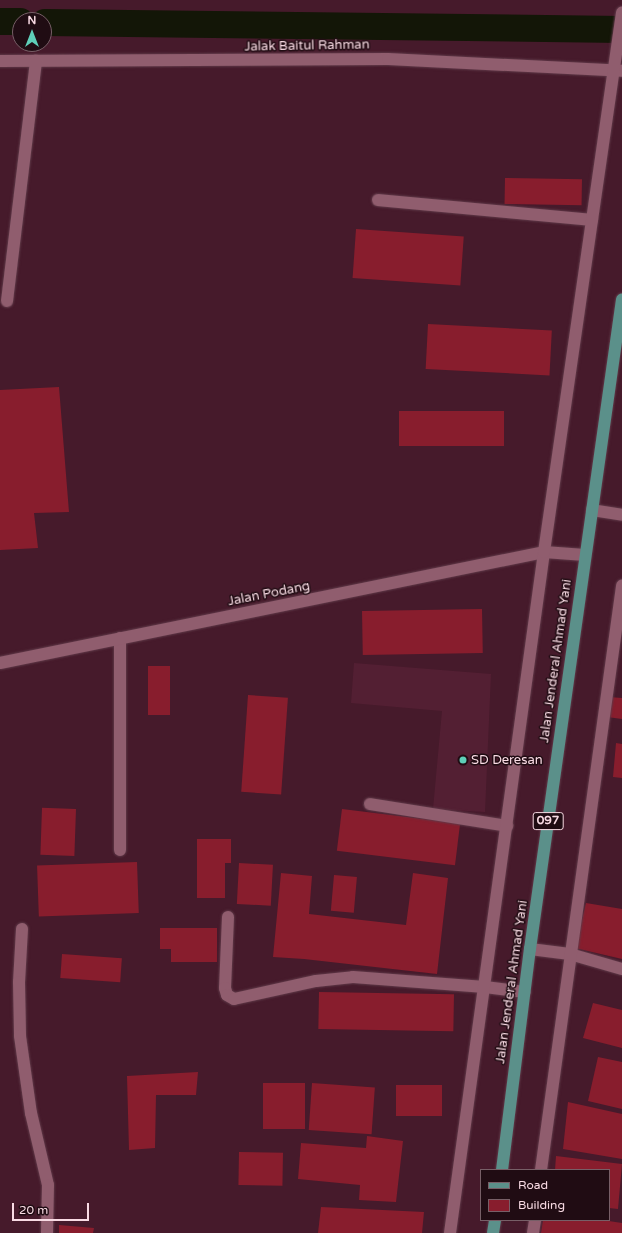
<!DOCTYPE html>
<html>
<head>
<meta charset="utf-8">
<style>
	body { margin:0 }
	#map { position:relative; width:622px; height:1233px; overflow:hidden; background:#461a2b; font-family:"Varela Round",sans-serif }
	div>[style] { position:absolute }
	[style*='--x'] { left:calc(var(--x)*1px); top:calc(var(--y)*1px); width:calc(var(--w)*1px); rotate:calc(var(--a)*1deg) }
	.built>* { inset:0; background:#531f33 }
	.canal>* { height:27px; margin:-13.5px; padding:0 13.5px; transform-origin:13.5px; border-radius:13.5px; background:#131607 }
	.building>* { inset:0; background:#881d2d; transform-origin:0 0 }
	.roads { filter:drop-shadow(0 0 1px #603a49) drop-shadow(0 0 1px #603a49) }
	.minor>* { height:12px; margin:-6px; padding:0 6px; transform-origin:6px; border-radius:6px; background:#905d6e }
	.major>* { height:12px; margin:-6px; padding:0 6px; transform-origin:6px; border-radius:6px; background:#5b908a }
	.dots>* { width:11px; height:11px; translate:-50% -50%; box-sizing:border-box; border:2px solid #200c13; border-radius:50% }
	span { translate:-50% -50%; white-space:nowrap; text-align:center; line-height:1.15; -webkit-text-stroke:3px #200c13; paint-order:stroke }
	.shield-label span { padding:1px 3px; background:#200c13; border:1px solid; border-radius:3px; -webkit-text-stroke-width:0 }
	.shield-label { font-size:12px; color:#f9dbe4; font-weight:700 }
	.street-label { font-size:13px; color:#f9dbe4 }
	.poi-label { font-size:13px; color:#f9dbe4 }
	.left { translate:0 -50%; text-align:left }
	.legend { position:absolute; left:480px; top:1169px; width:130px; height:52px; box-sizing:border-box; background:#200c13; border:1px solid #775f67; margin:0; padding:5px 7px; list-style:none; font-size:12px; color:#f9dbe4 }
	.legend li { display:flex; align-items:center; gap:8px; height:20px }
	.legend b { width:20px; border:1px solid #775f67 }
	.north { position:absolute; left:12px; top:12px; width:40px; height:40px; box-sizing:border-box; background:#200c13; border:1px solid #775f67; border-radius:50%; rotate:0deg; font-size:11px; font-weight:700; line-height:16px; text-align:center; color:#f9dbe4 }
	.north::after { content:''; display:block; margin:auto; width:14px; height:18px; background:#5eceb8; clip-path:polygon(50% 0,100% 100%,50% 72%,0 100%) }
	.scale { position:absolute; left:12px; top:1203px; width:77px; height:18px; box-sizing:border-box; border:2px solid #f9dbe4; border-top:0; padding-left:5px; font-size:12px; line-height:14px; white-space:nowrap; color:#f9dbe4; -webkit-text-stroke:3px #200c13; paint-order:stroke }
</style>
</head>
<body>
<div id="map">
	<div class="built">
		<i style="clip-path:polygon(354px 663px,491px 674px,485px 812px,433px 809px,442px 711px,351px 703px)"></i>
	</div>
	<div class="canal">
		<i style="--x:0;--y:21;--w:20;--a:0"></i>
		<i style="--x:44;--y:22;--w:578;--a:0.69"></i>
	</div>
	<div class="building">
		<i style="left:505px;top:178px;width:77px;height:26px;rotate:1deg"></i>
		<i style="left:356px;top:229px;width:108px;height:49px;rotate:4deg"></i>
		<i style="left:428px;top:324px;width:124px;height:45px;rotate:3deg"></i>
		<i style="clip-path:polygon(59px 387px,69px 512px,34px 513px,38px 548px,0 550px,0 390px)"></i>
		<i style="left:399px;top:411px;width:105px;height:35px"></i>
		<i style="left:482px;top:609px;width:44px;height:120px;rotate:89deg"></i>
		<i style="left:148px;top:666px;width:22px;height:49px"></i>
		<i style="left:248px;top:695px;width:40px;height:97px;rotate:4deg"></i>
		<i style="clip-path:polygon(609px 697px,622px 698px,622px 719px,607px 717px)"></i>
		<i style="clip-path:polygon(616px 743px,622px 744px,622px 778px,613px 777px)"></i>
		<i style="left:76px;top:809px;width:47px;height:34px;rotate:92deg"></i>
		<i style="left:342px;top:809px;width:119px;height:42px;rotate:7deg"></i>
		<i style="clip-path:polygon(197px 839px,231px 839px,231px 863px,225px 863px,225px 898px,197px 898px)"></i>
		<i style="left:137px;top:862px;width:51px;height:100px;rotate:88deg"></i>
		<i style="left:239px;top:863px;width:34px;height:41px;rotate:3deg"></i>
		<i style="clip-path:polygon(281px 873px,312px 876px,309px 914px,406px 925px,413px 873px,448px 878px,437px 974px,304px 959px,273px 957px)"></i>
		<i style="left:334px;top:875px;width:23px;height:36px;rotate:5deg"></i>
		<i style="clip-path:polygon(586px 903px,622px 909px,622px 959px,575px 948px)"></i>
		<i style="clip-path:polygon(160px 928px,217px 928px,217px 962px,171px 962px,171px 949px,160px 949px)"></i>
		<i style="left:62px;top:954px;width:60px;height:24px;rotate:4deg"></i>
		<i style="left:319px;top:992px;width:135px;height:37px;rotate:1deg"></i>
		<i style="clip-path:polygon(593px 1003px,622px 1010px,622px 1048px,583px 1038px)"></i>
		<i style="clip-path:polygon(598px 1057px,622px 1062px,622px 1109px,588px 1101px)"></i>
		<i style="clip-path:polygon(198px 1072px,196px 1095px,156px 1095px,155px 1148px,129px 1150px,127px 1076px)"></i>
		<i style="left:305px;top:1083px;width:46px;height:42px;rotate:90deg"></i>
		<i style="left:312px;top:1083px;width:63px;height:47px;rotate:4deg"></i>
		<i style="left:396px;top:1085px;width:46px;height:31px"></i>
		<i style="clip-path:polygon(568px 1102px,622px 1114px,622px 1159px,563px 1149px)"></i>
		<i style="clip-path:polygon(367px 1136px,403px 1141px,396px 1202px,359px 1200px,360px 1185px,298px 1179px,301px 1143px,366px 1148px)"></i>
		<i style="left:239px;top:1152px;width:44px;height:33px;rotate:1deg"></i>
		<i style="clip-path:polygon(556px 1156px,622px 1164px,618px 1209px,609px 1208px,609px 1170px,555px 1170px)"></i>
		<i style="clip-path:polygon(321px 1207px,424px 1212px,422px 1233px,318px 1233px)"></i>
		<i style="clip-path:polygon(543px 1220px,602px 1220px,622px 1223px,622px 1233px,541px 1233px)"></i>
		<i style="clip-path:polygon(59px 1225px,94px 1228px,93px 1233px,59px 1233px)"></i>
	</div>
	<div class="roads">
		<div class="minor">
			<i style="--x:0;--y:61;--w:388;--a:-0.3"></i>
			<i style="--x:388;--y:59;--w:234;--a:2.9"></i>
			<i style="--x:378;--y:200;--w:215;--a:5.3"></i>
			<i style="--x:7;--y:301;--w:242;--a:-83.1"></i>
			<i style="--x:592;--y:510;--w:30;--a:9"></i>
			<i style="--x:120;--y:638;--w:212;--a:90"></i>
			<i style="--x:0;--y:663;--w:555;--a:-11.53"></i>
			<i style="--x:544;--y:552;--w:41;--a:4.2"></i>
			<i style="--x:370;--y:804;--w:139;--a:9.1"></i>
			<i style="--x:228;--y:917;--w:71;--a:92.4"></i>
			<i style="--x:225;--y:988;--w:7;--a:74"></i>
			<i style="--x:227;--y:995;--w:8;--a:30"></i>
			<i style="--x:234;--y:999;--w:84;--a:-12.4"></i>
			<i style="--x:316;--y:981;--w:37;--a:-6"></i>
			<i style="--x:353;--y:977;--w:132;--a:4.3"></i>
			<i style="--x:485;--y:987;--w:40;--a:7.1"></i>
			<i style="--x:22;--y:929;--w:53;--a:93.2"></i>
			<i style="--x:19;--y:982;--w:54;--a:88.9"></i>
			<i style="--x:20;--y:1036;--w:78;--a:81.9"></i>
			<i style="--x:31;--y:1113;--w:74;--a:76.7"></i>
			<i style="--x:48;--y:1185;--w:48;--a:91.2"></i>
			<i style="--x:530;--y:949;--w:40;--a:7.1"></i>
			<i style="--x:570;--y:954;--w:54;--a:16.1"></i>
			<i style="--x:541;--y:1170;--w:590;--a:-82.1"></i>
			<i style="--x:450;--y:1233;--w:687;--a:-82.14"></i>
			<i style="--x:544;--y:552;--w:545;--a:-81.77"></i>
			<i style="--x:533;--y:1233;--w:13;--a:-81"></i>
		</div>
		<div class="major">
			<i style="--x:502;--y:1170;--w:223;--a:-82.8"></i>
			<i style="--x:530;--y:949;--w:656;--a:-81.94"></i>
			<i style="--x:493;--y:1233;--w:13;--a:-81"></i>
		</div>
	</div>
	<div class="dots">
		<i style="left:463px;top:760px;background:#5eceb8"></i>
	</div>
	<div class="shield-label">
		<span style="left:548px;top:821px">097</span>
	</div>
	<div class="street-label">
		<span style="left:307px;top:46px;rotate:-1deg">Jalak Baitul Rahman</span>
		<span style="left:269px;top:594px;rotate:-11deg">Jalan Podang</span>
		<span style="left:556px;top:661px;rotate:-82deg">Jalan Jenderal Ahmad Yani</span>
		<span style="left:512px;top:982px;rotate:-82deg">Jalan Jenderal Ahmad Yani</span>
	</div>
	<div class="poi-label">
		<span class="left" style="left:471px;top:760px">SD Deresan</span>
	</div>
	<ul class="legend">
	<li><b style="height:5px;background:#5b908a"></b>Road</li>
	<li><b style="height:11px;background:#881d2d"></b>Building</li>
	</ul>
	<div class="north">N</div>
	<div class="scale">20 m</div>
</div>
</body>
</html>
